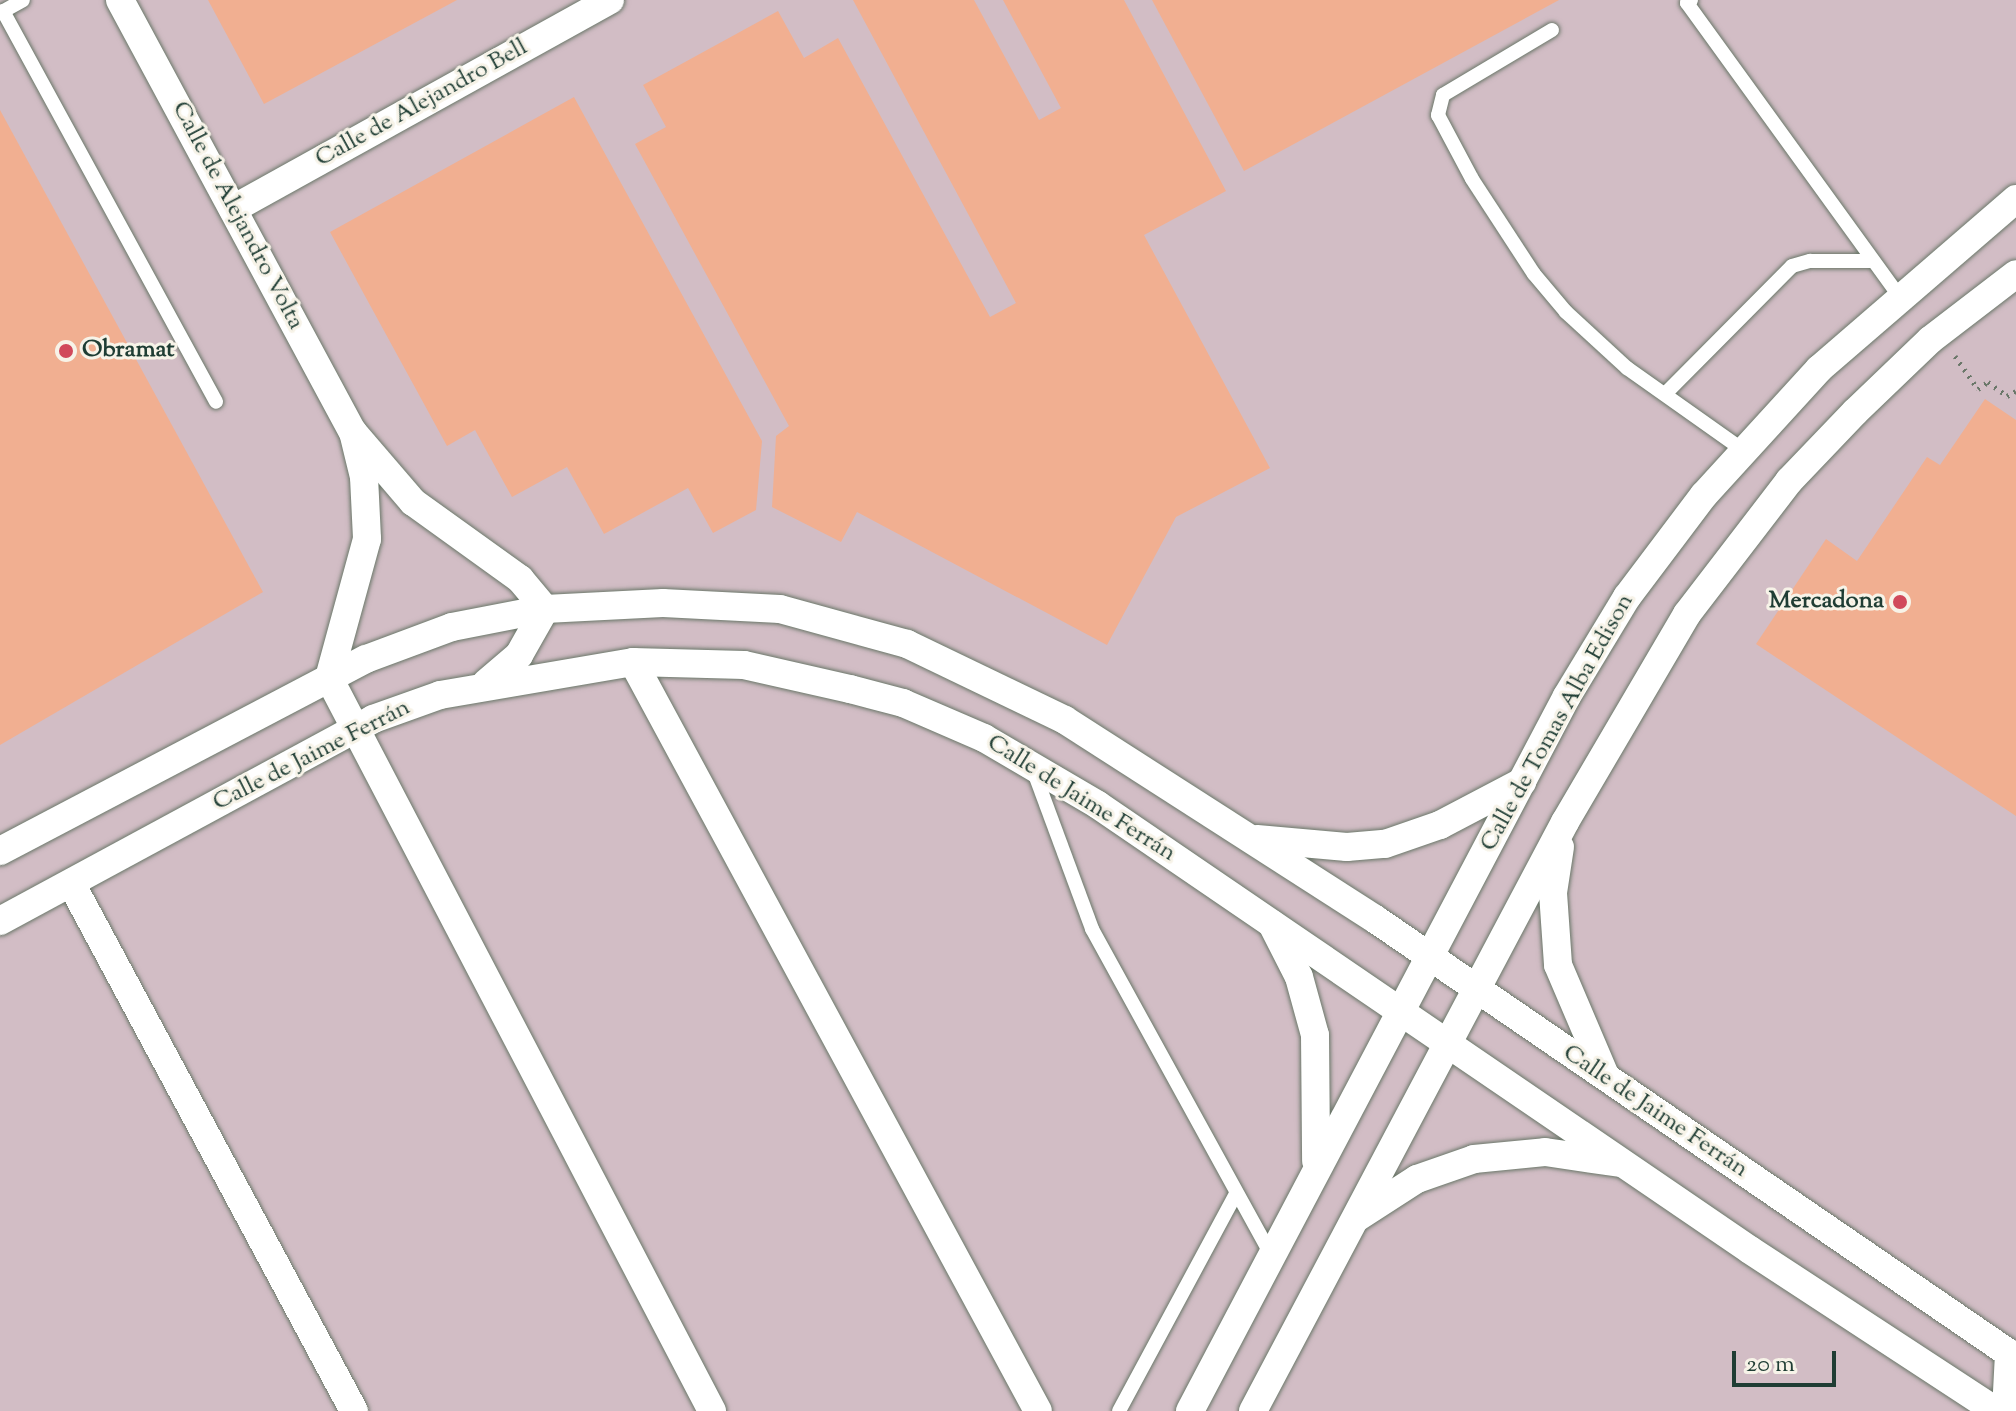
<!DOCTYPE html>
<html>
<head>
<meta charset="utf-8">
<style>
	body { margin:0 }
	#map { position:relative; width:2016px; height:1411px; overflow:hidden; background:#f5e4cc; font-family:"Sorts Mill Goudy",serif }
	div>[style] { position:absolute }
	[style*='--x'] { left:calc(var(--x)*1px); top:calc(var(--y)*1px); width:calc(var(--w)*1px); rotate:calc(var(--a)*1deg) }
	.industrial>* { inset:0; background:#d2bdc5; transform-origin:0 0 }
	.building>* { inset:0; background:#f1af91 }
	.path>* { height:5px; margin-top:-2.5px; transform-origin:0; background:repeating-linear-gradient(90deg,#6a7769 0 2px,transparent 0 8px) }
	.roads { filter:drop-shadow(0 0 2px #6a7769) drop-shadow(0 0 2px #6a7769) }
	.service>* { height:14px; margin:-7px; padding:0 7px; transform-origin:7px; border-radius:7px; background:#fff }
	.minor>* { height:28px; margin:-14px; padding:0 14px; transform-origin:14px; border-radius:14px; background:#fff }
	.dots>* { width:22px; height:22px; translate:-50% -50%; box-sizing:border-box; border:4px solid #f7f3e8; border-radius:50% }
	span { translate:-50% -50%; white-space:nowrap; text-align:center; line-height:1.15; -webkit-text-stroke:6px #f7f3e8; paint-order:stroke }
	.street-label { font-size:24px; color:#1f3d34 }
	.poi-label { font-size:24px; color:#1f3d34; font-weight:700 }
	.left { translate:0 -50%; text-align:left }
	.right { translate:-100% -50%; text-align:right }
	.scale { position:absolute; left:1732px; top:1351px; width:104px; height:36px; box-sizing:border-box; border:4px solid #1f3d34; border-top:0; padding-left:10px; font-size:24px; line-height:28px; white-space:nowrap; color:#1f3d34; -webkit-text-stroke:6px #f7f3e8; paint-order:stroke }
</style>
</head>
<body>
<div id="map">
	<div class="industrial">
		<i style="left:0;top:0;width:2016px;height:1411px"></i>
	</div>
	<div class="building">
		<i style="clip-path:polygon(208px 0,457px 0,264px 104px)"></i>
		<i style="clip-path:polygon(853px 0,974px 0,1039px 120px,1061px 108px,1003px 0,1124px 0,1226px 191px,1144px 235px,1270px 468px,1176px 517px,1107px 645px,857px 512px,841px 542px,772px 507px,776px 436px,789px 426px,635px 144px,666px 127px,643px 85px,778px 11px,804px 58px,838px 38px,990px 317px,1016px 303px)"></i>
		<i style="clip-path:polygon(1152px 0,1559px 0,1244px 171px)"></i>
		<i style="clip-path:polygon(574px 97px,762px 441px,756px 510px,713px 533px,688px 488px,604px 534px,567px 467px,512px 497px,475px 430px,447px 446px,330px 232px)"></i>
		<i style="clip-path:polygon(0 110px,263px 592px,0 745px)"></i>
		<i style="clip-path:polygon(1985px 399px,2016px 420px,2016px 816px,1756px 644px,1826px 539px,1857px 561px,1927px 457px,1940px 465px)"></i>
	</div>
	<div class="path">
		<i style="--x:1955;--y:356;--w:40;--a:55.1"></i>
		<i style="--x:1978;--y:389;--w:12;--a:-35"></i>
		<i style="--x:1988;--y:382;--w:24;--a:36"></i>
		<i style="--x:2007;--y:396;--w:10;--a:-29"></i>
	</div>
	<div class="roads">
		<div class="service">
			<i style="--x:1691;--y:0;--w:5;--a:143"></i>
			<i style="--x:1687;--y:3;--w:362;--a:54.1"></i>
			<i style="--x:3;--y:11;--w:445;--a:61.4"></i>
			<i style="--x:0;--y:13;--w:26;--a:-29"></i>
			<i style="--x:1552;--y:30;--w:127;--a:149.2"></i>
			<i style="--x:1443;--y:95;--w:21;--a:104"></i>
			<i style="--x:1438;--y:115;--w:72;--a:62"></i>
			<i style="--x:1472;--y:179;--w:113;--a:56.9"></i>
			<i style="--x:1534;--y:274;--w:50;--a:49.9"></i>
			<i style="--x:1566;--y:312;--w:83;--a:42.6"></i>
			<i style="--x:1627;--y:368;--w:142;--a:35.3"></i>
			<i style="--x:1665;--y:394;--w:180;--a:-45.2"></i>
			<i style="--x:1792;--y:266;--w:19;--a:-16"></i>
			<i style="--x:1810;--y:261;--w:60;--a:0"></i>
			<i style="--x:1034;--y:772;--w:167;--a:69.7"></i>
			<i style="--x:1092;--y:929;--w:372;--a:61.2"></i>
			<i style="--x:1119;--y:1411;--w:247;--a:-61.7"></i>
		</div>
		<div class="minor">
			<i style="--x:120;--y:0;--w:491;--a:61.7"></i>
			<i style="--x:353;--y:432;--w:92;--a:49.4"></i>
			<i style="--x:413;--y:502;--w:132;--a:35.7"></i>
			<i style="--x:520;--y:579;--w:39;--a:50"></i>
			<i style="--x:545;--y:609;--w:53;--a:119.5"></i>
			<i style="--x:519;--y:655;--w:43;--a:139.7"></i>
			<i style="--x:233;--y:209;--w:431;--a:-29"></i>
			<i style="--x:353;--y:432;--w:46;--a:76.3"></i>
			<i style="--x:364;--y:477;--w:62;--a:87.2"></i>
			<i style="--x:367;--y:539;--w:144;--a:105.3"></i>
			<i style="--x:329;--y:678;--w:827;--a:62.41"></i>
			<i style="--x:633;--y:662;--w:851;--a:61.6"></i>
			<i style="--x:1257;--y:839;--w:90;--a:5.1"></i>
			<i style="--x:1347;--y:847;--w:38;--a:-5"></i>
			<i style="--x:1385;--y:844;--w:58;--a:-19.1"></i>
			<i style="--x:1440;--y:825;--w:93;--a:-27.7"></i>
			<i style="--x:1560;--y:847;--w:47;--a:98.7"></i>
			<i style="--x:1553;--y:893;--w:72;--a:86"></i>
			<i style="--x:1558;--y:965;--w:120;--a:66.9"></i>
			<i style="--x:0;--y:851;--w:413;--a:-27.7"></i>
			<i style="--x:366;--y:659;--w:92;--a:-20.4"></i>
			<i style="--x:452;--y:627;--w:95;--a:-11"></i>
			<i style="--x:545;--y:609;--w:118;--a:-2.9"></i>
			<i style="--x:663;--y:603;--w:117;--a:2.9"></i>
			<i style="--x:780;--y:609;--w:132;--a:15.4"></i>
			<i style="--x:907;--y:644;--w:175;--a:25.7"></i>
			<i style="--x:1065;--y:720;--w:368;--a:32.7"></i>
			<i style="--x:1375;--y:919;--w:777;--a:34.41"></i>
			<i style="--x:71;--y:883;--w:599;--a:61.81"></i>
			<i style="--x:0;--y:921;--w:424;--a:-28.4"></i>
			<i style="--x:373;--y:719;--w:71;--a:-19.7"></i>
			<i style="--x:440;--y:695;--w:196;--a:-9.7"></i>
			<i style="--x:633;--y:662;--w:111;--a:1.5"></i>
			<i style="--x:744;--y:665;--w:109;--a:12.8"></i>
			<i style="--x:850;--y:689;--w:55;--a:14.8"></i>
			<i style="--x:903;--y:703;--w:88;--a:23.4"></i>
			<i style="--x:984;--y:738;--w:132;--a:30.4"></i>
			<i style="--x:1098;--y:805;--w:789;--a:34.31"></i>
			<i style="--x:1750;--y:1250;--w:294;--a:33.2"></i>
			<i style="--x:1272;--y:924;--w:59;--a:63"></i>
			<i style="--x:1299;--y:977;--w:60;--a:74.6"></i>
			<i style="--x:1315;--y:1035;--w:126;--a:89.5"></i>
			<i style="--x:1358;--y:1217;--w:70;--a:-32.8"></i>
			<i style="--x:1417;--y:1179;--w:60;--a:-19.3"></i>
			<i style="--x:1474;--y:1159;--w:71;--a:-5.6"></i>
			<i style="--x:1545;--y:1152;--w:76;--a:8.3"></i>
			<i style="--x:1190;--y:1411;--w:808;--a:-62.2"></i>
			<i style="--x:1567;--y:696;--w:116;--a:-58.8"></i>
			<i style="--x:1627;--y:597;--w:128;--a:-53"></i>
			<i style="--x:1704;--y:495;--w:171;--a:-47.6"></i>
			<i style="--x:1819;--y:369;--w:260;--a:-40.8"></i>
			<i style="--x:1253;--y:1411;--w:667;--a:-62.09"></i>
			<i style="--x:1565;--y:822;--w:241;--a:-59.6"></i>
			<i style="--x:1687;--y:614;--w:168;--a:-52.5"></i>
			<i style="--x:1789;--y:481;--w:95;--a:-46.3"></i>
			<i style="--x:1855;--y:412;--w:104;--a:-43.8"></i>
			<i style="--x:1930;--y:340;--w:108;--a:-37.5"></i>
			<i style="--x:2006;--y:1411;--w:58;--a:-87"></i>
		</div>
	</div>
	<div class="dots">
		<i style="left:66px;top:351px;background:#d1495b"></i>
		<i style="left:1900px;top:602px;background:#d1495b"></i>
	</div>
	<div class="street-label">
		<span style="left:422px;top:104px;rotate:-29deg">Calle de Alejandro Bell</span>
		<span style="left:237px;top:216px;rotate:62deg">Calle de Alejandro Volta</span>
		<span style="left:1558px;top:723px;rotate:-61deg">Calle de Tomas Alba Edison</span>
		<span style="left:312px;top:756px;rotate:-27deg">Calle de Jaime Ferrán</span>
		<span style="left:1081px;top:799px;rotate:32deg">Calle de Jaime Ferrán</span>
		<span style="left:1655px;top:1112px;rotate:34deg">Calle de Jaime Ferrán</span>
	</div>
	<div class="poi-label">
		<span class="left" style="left:82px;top:351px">Obramat</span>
		<span class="right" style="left:1884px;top:602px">Mercadona</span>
	</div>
	<div class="scale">20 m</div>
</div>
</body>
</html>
